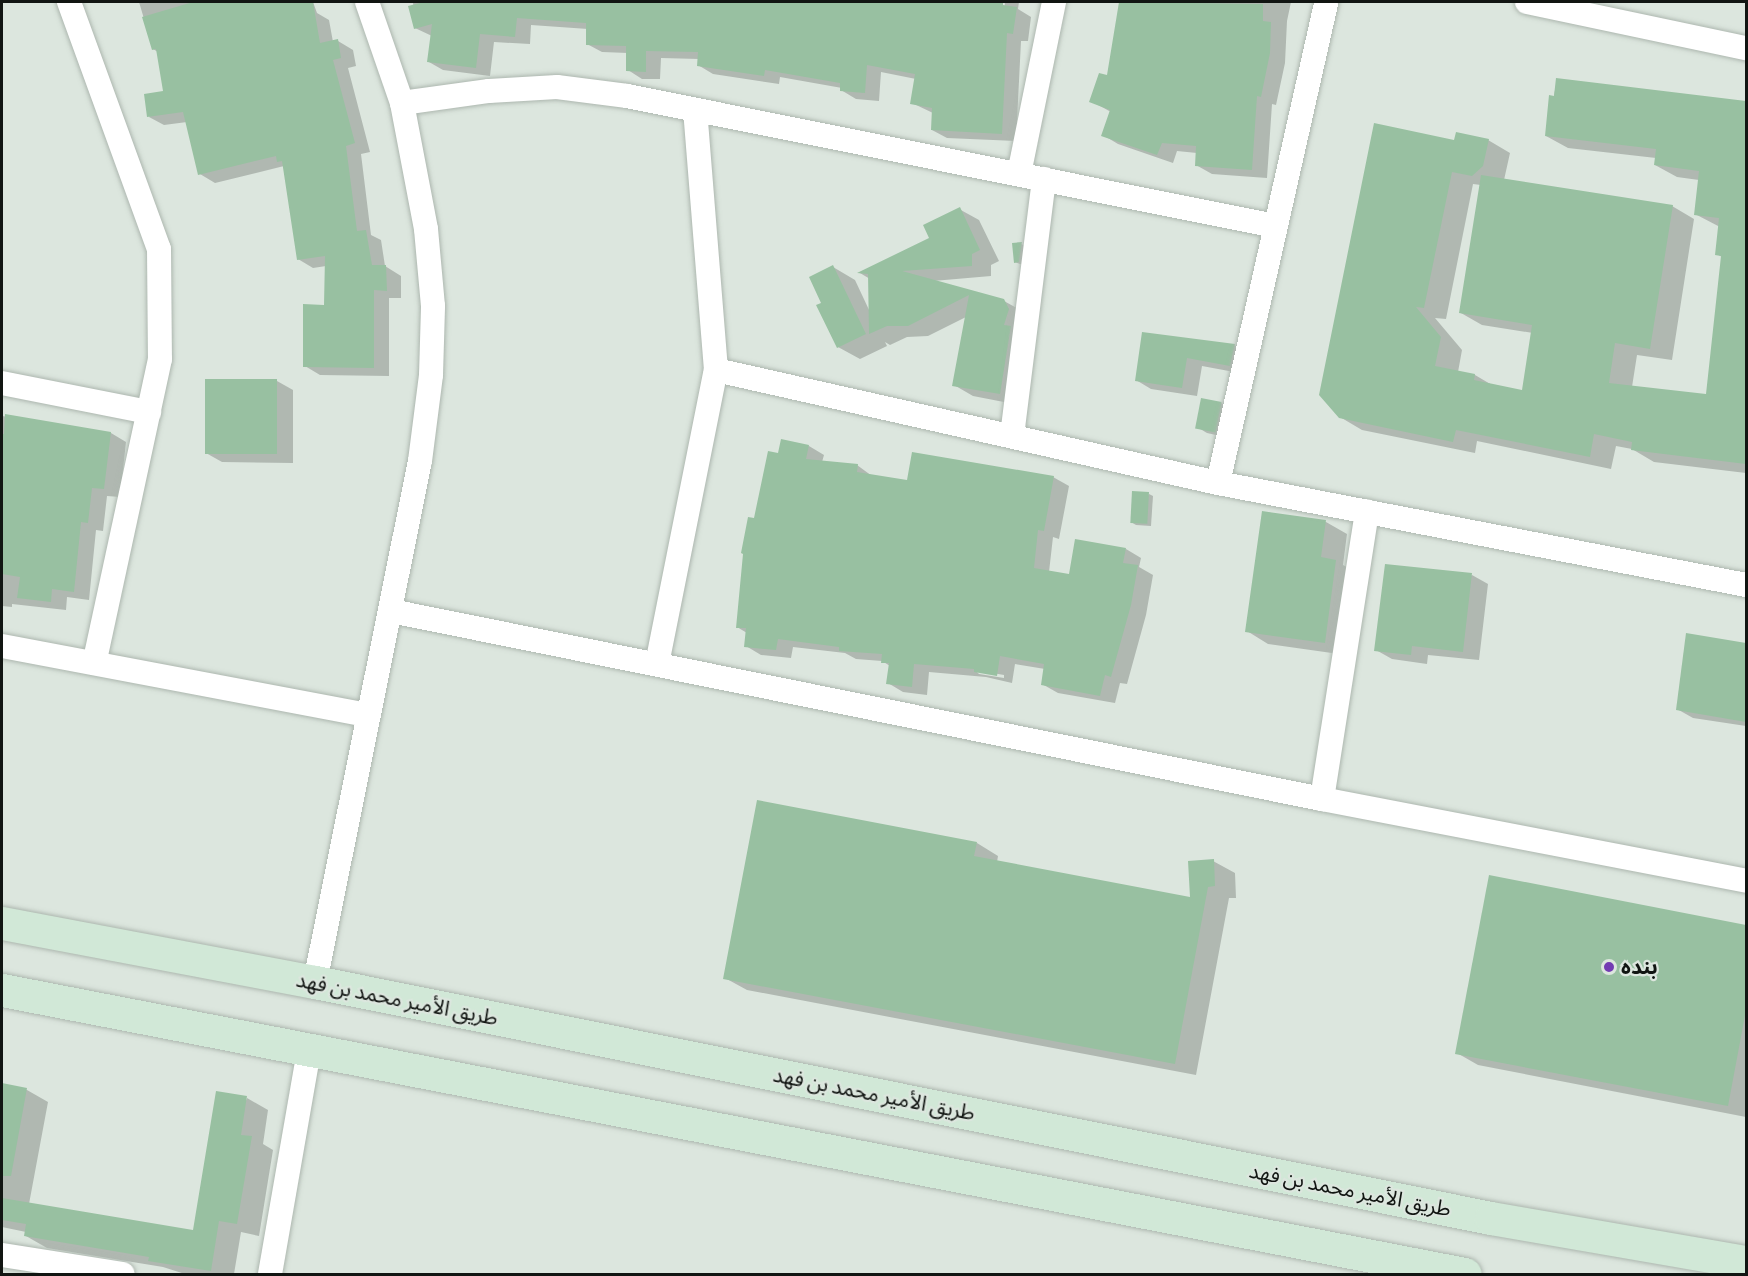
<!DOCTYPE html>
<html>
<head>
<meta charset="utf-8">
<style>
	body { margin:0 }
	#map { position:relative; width:1748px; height:1276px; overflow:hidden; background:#dce6de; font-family:"Crimson Pro","Noto Sans Arabic",serif }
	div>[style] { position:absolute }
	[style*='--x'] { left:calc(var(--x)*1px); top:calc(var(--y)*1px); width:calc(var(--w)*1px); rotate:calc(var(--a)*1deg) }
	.shadow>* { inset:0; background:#0003 }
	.building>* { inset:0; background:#98c0a1; transform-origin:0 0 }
	.roads { filter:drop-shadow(0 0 2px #adb7af) drop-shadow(0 0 2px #adb7af) }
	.street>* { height:24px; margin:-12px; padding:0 12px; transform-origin:12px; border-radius:12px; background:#fff }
	.secondary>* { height:33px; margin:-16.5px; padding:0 16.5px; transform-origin:16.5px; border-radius:16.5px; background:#d1e8d7 }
	.dots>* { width:16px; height:16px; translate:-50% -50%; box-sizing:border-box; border:3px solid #dce6de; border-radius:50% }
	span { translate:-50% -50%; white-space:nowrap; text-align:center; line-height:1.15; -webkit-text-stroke:4.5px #dce6de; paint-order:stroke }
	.poi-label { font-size:21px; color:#111512; font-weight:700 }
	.left { translate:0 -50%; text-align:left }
	.street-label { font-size:21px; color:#111512 }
	.frame { position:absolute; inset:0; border:3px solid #111512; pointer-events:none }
</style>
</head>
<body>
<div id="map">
	<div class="shadow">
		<i style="clip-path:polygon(139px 2px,313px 2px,317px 13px,329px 20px,333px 42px,338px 41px,353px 50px,356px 66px,348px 68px,370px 152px,361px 154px,371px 235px,381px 240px,385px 266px,401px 276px,401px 298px,389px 298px,389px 376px,320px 375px,305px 366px,326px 306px,326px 266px,313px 268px,298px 259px,284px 166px,215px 183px,200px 174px,187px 122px,164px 125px,149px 117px,164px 92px,158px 52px,153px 49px)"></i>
		<i style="clip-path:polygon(413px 2px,700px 2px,700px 12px,709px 13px,711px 2px,1002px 2px,1001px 12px,1004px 13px,1005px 2px,1019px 2px,1018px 9px,1031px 17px,1028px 41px,1021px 41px,1016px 141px,947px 138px,932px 130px,933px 113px,912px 103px,916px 79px,881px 72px,879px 101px,856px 99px,841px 90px,842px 88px,780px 77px,779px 84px,713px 74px,698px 65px,699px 59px,661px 58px,660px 79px,642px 79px,628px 70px,628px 53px,602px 52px,587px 44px,588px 29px,531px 25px,530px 44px,494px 42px,490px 76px,443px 70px,429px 62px,432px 36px,415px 28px)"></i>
		<i style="clip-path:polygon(1120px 2px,1291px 2px,1287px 21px,1285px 63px,1276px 105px,1272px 104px,1267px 178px,1212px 174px,1196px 165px,1197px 153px,1177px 151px,1173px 163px,1118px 144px,1103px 135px,1111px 112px,1091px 101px,1108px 77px)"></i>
		<i style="clip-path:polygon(evenodd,1557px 80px,1746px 103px,1746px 473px,1654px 462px,1632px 449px,1616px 446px,1611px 469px,1477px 441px,1475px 453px,1362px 430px,1340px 417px,1455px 142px,1488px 140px,1510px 153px,1504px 180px,1672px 206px,1694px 219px,1672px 360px,1637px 355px,1632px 387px,1707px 396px,1722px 257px,1717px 254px,1720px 227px,1695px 214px,1699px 180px,1677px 177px,1655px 165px,1656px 158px,1568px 148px,1546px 136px,1557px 80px,1473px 184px,1481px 185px,1461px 313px,1482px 325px,1533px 333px,1524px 392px,1492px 385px,1475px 375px,1458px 372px,1462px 350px,1435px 318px,1446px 319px,1473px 184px)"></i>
		<i style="clip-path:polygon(959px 209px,979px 220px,999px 261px,991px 265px,991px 276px,933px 281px,1004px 301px,1024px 312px,1019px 405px,973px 396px,954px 385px,966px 317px,928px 336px,907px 337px,890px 345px,885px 342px,887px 346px,860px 359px,838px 347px,823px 303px,833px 267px,855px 280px,870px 312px,870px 279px,860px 273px,931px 239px)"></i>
		<i style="clip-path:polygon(1021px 244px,1026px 246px,1024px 264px,1020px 264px,1015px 262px)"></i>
		<i style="clip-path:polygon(1143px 334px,1234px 345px,1249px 354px,1245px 374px,1202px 366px,1197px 396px,1151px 389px,1136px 380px)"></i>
		<i style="clip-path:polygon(206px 380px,277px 381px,293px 390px,293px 463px,222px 462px,206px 453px)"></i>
		<i style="clip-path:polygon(1221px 403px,1232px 409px,1225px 437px,1207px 433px,1197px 427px)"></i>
		<i style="clip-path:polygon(2px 416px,111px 433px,126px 442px,120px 497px,107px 496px,103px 531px,96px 530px,89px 600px,67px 597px,66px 610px,12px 604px,12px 607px,2px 606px)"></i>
		<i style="clip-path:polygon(evenodd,809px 446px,824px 455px,822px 462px,857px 465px,872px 476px,908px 481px,1053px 477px,1069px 486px,1059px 539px,1053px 537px,1049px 572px,1071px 575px,1126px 549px,1141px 558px,1139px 567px,1153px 575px,1146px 615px,1127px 684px,1120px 683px,1115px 703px,1058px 693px,1042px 684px,1045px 669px,1015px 664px,1012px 683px,986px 677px,929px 672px,927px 695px,903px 692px,888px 683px,890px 666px,882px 661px,856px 659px,845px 653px,793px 647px,791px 658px,761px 655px,746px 646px,747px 633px,737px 627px,755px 520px,779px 455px,809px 446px,975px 670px,1004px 675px,1004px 678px,979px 674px,975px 670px)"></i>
		<i style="clip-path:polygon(1149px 494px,1153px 496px,1151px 526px,1136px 525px,1131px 522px)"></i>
		<i style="clip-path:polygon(1263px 513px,1326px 522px,1347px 534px,1343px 565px,1358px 573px,1346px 655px,1268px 644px,1247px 631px)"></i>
		<i style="clip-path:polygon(1472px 575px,1488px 584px,1479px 660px,1428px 655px,1427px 664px,1392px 659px,1376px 650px)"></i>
		<i style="clip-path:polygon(1687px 635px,1746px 645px,1746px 726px,1693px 718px,1677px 709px)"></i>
		<i style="clip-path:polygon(977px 843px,998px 856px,997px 862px,1192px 899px,1213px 861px,1235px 873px,1236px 898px,1229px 898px,1196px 1075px,747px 990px,725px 978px)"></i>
		<i style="clip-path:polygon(1490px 877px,1746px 926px,1746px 1117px,1478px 1065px,1457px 1053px)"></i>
		<i style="clip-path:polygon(2px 1085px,27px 1090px,48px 1102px,29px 1204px,194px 1231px,247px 1098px,268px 1110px,263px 1144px,273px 1150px,259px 1236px,241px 1232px,234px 1274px,185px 1274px,163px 1267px,47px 1248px,26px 1236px,26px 1232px,2px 1227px)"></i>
	</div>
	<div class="building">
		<i style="clip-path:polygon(193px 2px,313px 2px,320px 43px,338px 39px,341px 58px,333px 60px,355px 143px,346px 146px,357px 231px,366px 230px,372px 265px,386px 265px,387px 291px,374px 290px,374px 368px,303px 367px,303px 304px,324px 305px,325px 256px,297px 260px,282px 161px,277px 162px,276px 156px,198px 175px,183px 112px,147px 117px,144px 94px,163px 91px,156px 49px,152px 50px,142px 17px)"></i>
		<i style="clip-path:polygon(424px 2px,1003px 2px,1003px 5px,1017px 7px,1013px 34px,1007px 33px,1002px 134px,931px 130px,932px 108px,910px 104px,915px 74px,867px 65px,865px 93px,840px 91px,840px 83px,765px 70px,764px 76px,697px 66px,698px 52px,646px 51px,646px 72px,626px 71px,626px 46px,586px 45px,586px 23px,517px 18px,515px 37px,480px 34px,476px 68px,427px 62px,432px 24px,414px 29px,408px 6px)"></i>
		<i style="clip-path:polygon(1119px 2px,1263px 4px,1263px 21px,1271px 22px,1270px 53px,1261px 97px,1257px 96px,1252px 170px,1195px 166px,1196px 146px,1162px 143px,1157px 155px,1101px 136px,1110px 110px,1089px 102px,1099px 73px,1107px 75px)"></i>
		<i style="clip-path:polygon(1556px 78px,1746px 101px,1746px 464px,1631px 450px,1632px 442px,1594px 434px,1590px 457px,1456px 430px,1453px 442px,1339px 418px,1319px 395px,1374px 123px,1454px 140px,1456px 132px,1489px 139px,1483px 166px,1472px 176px,1452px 172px,1424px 308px,1416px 307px,1441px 337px,1435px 366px,1475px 374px,1474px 380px,1522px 390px,1532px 325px,1459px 313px,1481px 175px,1673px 205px,1650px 349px,1615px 343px,1609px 383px,1706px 394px,1721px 256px,1715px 255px,1719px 218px,1694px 215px,1699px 171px,1654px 165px,1656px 149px,1545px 136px,1549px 95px,1554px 96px)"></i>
		<i style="clip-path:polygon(960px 207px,980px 250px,972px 254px,972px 266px,902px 271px,1004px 299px,1009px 309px,1004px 325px,1011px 326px,1000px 394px,952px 386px,969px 295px,908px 326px,887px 326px,869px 334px,868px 274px,857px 273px,929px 238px,923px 225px)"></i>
		<i style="clip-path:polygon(1022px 242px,1019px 262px,1014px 263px,1012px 243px)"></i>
		<i style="clip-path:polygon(833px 265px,866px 334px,837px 348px,816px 305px,821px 303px,809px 277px)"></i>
		<i style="clip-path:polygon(1142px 332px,1235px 344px,1230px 366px,1187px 358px,1182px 388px,1135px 381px)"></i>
		<i style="left:205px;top:379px;width:72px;height:75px"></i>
		<i style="left:1201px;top:398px;width:21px;height:31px;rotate:11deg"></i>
		<i style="clip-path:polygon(5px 414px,111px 432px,104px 489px,92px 488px,88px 523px,81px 522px,74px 592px,52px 589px,51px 602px,17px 598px,20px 577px,2px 574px,2px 434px,4px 434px)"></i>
		<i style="clip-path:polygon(781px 439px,809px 445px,806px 459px,858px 464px,857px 472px,907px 480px,912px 452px,1054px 476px,1044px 531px,1038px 530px,1034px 568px,1069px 574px,1075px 539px,1126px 548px,1123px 563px,1138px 565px,1131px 605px,1111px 677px,1105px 675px,1100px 696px,1041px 685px,1044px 664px,1000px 656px,997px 676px,974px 672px,974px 669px,914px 664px,912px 687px,886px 684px,889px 663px,881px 663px,882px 654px,839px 651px,839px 647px,778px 639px,776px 650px,744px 647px,746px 628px,736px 628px,743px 554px,741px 553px,748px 517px,754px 518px,768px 451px,778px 453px)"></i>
		<i style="left:1132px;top:491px;width:17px;height:32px;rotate:3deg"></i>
		<i style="clip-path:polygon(1262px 511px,1326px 520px,1321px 557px,1336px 560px,1325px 643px,1245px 632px)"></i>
		<i style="clip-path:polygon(1385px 564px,1472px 573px,1463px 652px,1412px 646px,1411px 655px,1374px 651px)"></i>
		<i style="clip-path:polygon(1686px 633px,1746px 643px,1746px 722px,1676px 710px)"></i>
		<i style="clip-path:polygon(757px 800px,977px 842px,974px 856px,1190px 897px,1188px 861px,1214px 859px,1215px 886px,1208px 887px,1175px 1064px,723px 979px)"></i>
		<i style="clip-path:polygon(1489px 875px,1746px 925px,1746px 1010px,1728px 1106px,1455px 1054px)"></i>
		<i style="clip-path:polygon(2px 1083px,27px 1088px,11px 1176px,2px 1176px)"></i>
		<i style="clip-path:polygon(216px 1091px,247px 1096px,241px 1135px,252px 1136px,237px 1224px,219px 1221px,211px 1271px,148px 1261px,149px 1257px,24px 1236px,26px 1224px,2px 1220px,2px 1198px,193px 1230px)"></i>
	</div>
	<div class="roads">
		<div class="street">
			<i style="--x:69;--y:2;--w:263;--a:70"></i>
			<i style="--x:159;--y:249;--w:110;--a:89.5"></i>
			<i style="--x:160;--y:359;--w:311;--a:102.2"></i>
			<i style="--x:1527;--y:2;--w:224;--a:11.9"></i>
			<i style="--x:402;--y:103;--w:88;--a:-7.9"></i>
			<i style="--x:489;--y:91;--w:68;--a:-3.4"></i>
			<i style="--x:557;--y:87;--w:71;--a:7.3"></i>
			<i style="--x:627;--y:96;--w:661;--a:11.34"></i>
			<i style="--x:1019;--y:174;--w:176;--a:-78.5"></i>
			<i style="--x:716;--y:370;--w:515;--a:12.69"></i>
			<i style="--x:1218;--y:483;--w:538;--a:10.93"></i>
			<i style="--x:2;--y:383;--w:150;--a:11.2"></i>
			<i style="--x:1012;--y:436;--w:259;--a:-82.9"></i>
			<i style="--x:1218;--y:483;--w:493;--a:-77.3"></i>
			<i style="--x:391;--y:611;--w:950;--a:11.42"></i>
			<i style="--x:1322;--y:799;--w:432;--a:10.9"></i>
			<i style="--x:2;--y:646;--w:371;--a:10.7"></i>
			<i style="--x:657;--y:664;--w:300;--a:-78.7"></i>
			<i style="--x:716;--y:370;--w:260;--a:-94.6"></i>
			<i style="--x:1322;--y:799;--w:291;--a:-81.1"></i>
			<i style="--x:315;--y:982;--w:531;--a:-78.61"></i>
			<i style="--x:420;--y:461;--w:87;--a:-82.7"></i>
			<i style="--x:431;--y:375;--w:69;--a:-88.3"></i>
			<i style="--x:433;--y:306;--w:77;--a:-95.2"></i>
			<i style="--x:426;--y:229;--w:128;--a:-100.8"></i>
			<i style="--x:402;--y:103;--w:107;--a:-109.1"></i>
			<i style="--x:2;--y:1255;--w:122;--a:8.9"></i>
			<i style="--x:270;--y:1274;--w:226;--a:-80.1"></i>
		</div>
		<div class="secondary">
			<i style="--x:2;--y:923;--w:319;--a:10.7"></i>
			<i style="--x:315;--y:982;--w:1199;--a:11.35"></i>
			<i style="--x:1491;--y:1218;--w:259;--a:9.8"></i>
			<i style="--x:2;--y:990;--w:1490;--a:10.99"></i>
		</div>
	</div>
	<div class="dots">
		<i style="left:1609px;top:967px;background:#733cb2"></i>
	</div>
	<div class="poi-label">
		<span class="left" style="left:1621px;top:967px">بنده</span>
	</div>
	<div class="street-label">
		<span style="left:397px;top:999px;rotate:11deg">طريق الأمير محمد بن فهد</span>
		<span style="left:874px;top:1094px;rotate:11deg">طريق الأمير محمد بن فهد</span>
		<span style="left:1350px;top:1190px;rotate:11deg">طريق الأمير محمد بن فهد</span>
	</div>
	<div class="frame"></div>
</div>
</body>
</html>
